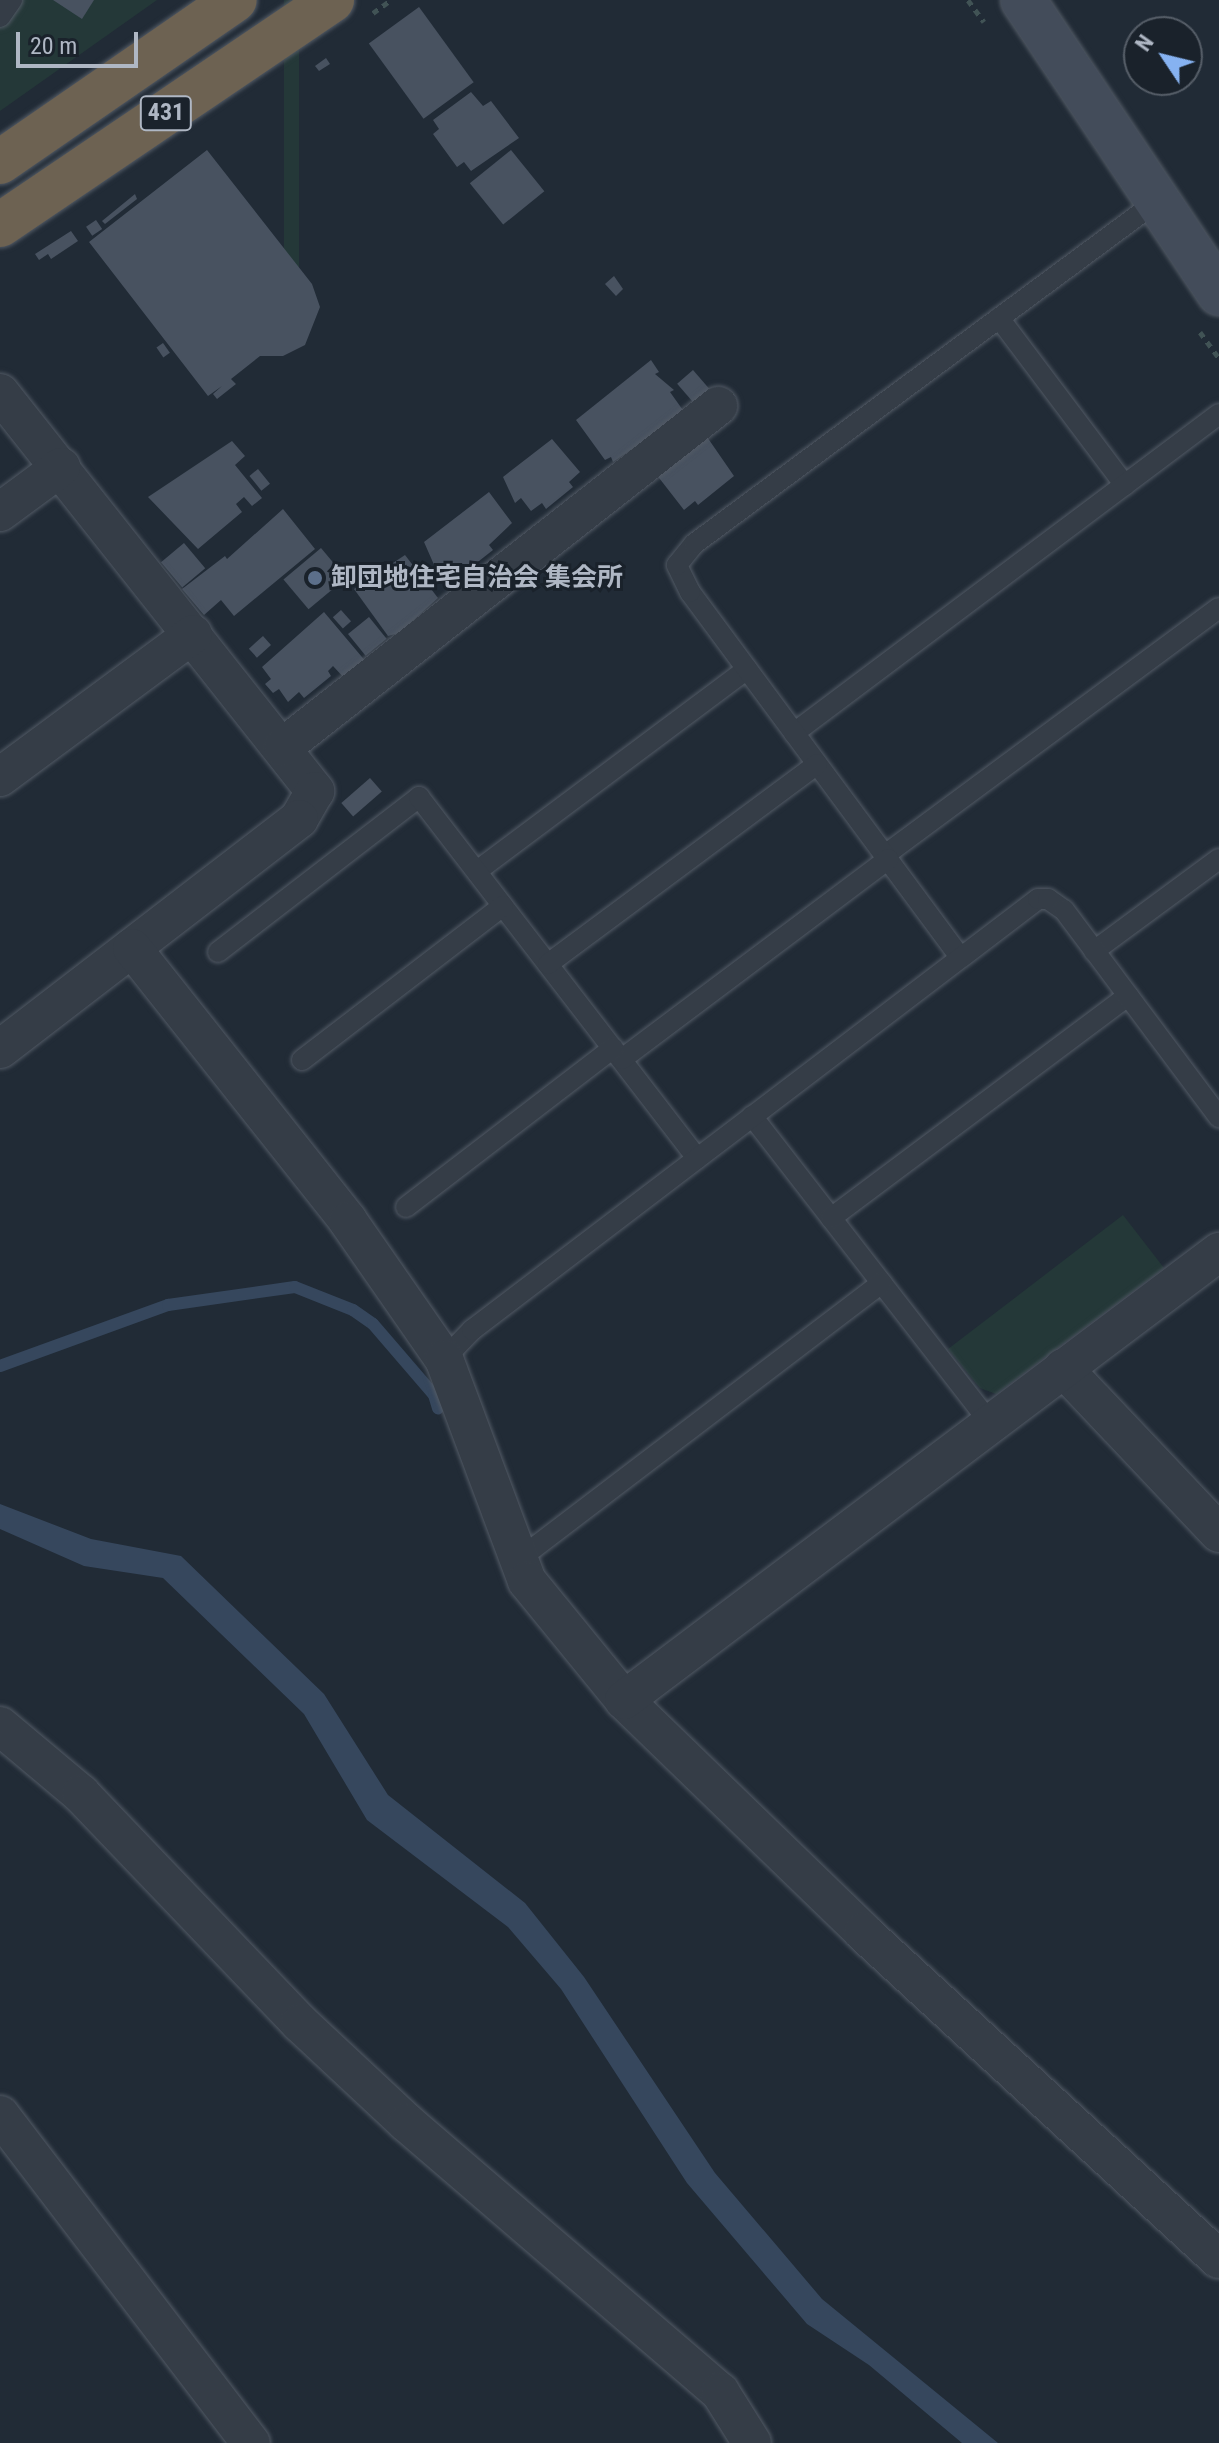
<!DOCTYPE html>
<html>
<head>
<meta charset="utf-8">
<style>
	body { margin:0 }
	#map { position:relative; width:1219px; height:2443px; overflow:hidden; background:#212b36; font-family:"Roboto Condensed","Noto Sans JP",sans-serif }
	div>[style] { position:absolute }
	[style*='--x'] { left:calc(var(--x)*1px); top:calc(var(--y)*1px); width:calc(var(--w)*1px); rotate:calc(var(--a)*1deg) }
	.green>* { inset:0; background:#243838; transform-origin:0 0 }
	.water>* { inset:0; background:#36475d }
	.stream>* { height:12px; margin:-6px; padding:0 6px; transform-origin:6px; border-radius:6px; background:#36475d }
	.building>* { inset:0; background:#485260; transform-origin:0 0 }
	.path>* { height:5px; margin-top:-2.5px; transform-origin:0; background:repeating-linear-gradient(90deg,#415355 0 6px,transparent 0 12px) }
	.roads { filter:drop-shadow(0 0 2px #525a65) drop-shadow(0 0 2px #525a65) }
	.lane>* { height:20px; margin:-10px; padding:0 10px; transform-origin:10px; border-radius:10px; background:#353d47 }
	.street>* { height:38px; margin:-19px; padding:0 19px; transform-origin:19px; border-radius:19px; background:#353d47 }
	.secondary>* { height:44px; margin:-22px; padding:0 22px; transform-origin:22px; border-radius:22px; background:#434c5a }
	.highway>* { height:44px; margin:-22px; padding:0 22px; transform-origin:22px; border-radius:22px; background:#6d6252 }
	.dots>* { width:22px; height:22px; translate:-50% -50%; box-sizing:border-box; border:4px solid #1a222b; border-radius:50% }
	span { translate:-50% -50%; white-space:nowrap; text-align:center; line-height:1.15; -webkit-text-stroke:6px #1a222b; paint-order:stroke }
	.shield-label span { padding:2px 6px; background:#1a222b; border:2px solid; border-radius:6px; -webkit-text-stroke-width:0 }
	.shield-label { font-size:24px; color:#afb7c4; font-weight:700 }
	.poi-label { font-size:26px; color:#afb7c4; font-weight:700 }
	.left { translate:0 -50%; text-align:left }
	.north { position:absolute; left:1123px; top:16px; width:80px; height:80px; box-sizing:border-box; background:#1a222b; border:2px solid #565e68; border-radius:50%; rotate:305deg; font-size:22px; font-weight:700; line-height:32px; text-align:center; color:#afb7c4 }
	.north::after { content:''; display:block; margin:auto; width:28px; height:36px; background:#86b2f1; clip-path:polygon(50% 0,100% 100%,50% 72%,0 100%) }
	.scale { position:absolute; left:16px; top:32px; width:122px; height:36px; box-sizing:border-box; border:4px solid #afb7c4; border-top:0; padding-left:10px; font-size:24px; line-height:28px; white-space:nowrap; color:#afb7c4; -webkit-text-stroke:6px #1a222b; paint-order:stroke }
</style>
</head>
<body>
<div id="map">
	<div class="green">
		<i style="clip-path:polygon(0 0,157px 0,0 111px)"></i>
		<i style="left:284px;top:0;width:15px;height:343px"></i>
		<i style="clip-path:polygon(1123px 1215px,1164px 1268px,996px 1394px,980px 1388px,948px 1349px)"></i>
	</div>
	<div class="water">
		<i style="clip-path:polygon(0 1504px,91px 1539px,181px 1556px,324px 1694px,388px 1795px,525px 1903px,584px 1977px,715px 2173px,822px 2299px,998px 2443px,962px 2443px,869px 2365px,807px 2324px,687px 2183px,561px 1989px,508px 1927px,367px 1820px,304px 1714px,163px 1578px,84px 1566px,0 1529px)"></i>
	</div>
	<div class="stream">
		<i style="--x:0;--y:1366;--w:179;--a:-20"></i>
		<i style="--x:168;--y:1305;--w:128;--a:-8.1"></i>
		<i style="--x:295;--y:1287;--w:62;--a:21.6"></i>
		<i style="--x:353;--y:1310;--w:24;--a:35"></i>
		<i style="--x:373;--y:1324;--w:94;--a:49.3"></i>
		<i style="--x:434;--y:1395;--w:14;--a:73"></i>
	</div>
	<div class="building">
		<i style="clip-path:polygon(53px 0,94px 0,82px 19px)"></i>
		<i style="left:419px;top:7px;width:93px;height:62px;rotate:54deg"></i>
		<i style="clip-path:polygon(326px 58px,330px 64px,319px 71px,315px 66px)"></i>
		<i style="clip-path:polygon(471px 92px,483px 106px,491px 101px,519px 138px,471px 171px,464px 162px,457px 167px,433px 134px,439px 129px,433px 120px)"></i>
		<i style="clip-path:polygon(207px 150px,312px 284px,320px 307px,305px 345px,283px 356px,260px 356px,231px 379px,236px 384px,217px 399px,213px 394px,222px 386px,208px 396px,89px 242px)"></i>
		<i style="left:511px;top:150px;width:53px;height:53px;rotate:51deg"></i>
		<i style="clip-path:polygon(135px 194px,137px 199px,105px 224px,102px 221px)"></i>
		<i style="left:96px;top:220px;width:11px;height:12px;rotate:56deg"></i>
		<i style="clip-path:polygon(71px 231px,78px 241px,51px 259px,48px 254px,39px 260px,35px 254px)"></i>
		<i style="clip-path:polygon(614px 276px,623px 289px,616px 296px,605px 284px)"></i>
		<i style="left:163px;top:343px;width:12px;height:8px;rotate:55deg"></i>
		<i style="clip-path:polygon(651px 360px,659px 372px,655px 374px,674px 390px,670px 392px,685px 413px,613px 462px,611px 457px,605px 460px,576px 420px)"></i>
		<i style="left:693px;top:370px;width:29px;height:21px;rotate:49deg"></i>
		<i style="clip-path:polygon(705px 434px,734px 476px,698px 505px,695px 501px,684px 510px,656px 474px)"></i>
		<i style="clip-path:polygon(552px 439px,580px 472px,569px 482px,573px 487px,546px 509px,542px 503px,531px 511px,521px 498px,515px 503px,503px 477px)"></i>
		<i style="clip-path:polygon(232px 441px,245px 456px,235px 465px,262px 498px,252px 506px,244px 497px,236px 504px,242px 512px,198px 549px,148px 497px)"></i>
		<i style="left:258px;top:469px;width:19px;height:11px;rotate:51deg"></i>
		<i style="clip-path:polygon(489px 492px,512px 523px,489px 545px,493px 550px,465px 572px,461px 567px,450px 575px,440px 563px,435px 567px,424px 542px)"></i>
		<i style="clip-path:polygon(283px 509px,315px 549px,234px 616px,221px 600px,204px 615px,182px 589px,225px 556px,227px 559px)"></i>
		<i style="left:184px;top:543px;width:33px;height:30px;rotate:50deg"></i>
		<i style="left:321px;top:548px;width:39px;height:49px;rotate:50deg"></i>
		<i style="clip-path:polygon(405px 555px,438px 598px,399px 633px,388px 636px,354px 589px)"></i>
		<i style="left:341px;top:610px;width:15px;height:11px;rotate:48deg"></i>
		<i style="clip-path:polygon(324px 612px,367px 663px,346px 680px,333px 666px,328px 671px,331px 676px,304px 698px,299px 692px,288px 702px,279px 689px,273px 693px,265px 684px,271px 679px,262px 667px)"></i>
		<i style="left:369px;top:617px;width:28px;height:27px;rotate:51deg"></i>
		<i style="left:263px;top:636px;width:12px;height:19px;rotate:48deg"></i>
		<i style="left:370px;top:778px;width:18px;height:38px;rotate:49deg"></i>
	</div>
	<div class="path">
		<i style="--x:968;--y:0;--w:27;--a:54"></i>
		<i style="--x:373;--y:13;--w:22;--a:-36"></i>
		<i style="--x:1200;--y:332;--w:32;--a:54"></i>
	</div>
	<div class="roads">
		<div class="lane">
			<i style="--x:0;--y:17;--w:21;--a:-55"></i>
			<i style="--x:999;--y:318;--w:209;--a:53"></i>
			<i style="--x:794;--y:733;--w:531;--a:-36.89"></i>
			<i style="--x:885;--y:855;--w:415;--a:-36.5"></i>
			<i style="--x:477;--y:871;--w:337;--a:-36.8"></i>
			<i style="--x:1094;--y:951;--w:155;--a:-36.4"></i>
			<i style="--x:218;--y:952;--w:254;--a:-37.6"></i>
			<i style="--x:419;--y:797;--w:456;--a:52.4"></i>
			<i style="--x:960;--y:957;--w:454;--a:-126.5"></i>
			<i style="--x:690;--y:592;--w:30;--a:-116"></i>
			<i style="--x:677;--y:565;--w:27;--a:-51"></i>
			<i style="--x:694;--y:544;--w:575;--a:-36.51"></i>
			<i style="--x:548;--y:964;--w:335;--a:-36.6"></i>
			<i style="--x:622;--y:1059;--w:333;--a:-36.9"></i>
			<i style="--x:302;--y:1060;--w:253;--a:-37.5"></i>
			<i style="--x:752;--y:1116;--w:386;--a:52.2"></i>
			<i style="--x:406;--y:1207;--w:261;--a:-37.5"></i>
			<i style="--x:831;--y:1218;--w:371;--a:-36.8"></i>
			<i style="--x:444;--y:1359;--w:40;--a:-46"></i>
			<i style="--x:472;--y:1330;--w:711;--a:-37.29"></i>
			<i style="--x:1038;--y:899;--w:10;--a:0"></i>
			<i style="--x:1048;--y:899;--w:19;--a:35"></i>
			<i style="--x:1064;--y:910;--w:259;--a:53.2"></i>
			<i style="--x:518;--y:1560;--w:457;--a:-37.3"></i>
		</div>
		<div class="street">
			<i style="--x:0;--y:393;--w:508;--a:51.64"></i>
			<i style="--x:315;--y:791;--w:32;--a:120"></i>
			<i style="--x:299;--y:819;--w:377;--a:142.4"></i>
			<i style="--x:0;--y:512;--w:76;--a:-36.4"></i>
			<i style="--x:283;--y:747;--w:553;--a:-38.09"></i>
			<i style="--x:0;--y:777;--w:240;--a:-36.5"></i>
			<i style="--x:132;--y:948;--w:348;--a:51.6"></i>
			<i style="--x:348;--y:1221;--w:168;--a:55.2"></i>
			<i style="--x:444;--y:1359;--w:237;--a:69.5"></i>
			<i style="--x:527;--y:1581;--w:154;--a:50.8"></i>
			<i style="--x:624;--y:1700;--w:333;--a:44.1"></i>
			<i style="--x:863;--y:1932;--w:483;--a:42.6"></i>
			<i style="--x:1063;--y:1368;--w:227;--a:46.6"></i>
			<i style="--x:624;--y:1700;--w:745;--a:-36.98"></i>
			<i style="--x:0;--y:1726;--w:106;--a:40"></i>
			<i style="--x:81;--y:1794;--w:317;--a:46.3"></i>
			<i style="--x:300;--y:2023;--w:146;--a:43.1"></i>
			<i style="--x:407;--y:2123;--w:413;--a:40.7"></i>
			<i style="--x:720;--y:2392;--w:60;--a:57.9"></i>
			<i style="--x:0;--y:2115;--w:413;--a:52.6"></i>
		</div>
		<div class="secondary">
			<i style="--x:1023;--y:0;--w:353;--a:56.2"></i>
		</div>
		<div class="highway">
			<i style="--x:0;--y:162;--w:285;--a:-34.6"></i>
			<i style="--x:0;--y:225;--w:401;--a:-34.1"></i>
		</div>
	</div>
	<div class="dots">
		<i style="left:315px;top:578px;background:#5c6f8a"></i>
	</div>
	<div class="shield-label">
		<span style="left:166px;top:113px">431</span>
	</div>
	<div class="poi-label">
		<span class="left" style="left:331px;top:578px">卸団地住宅自治会 集会所</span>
	</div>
	<div class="north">N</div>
	<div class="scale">20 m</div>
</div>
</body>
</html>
